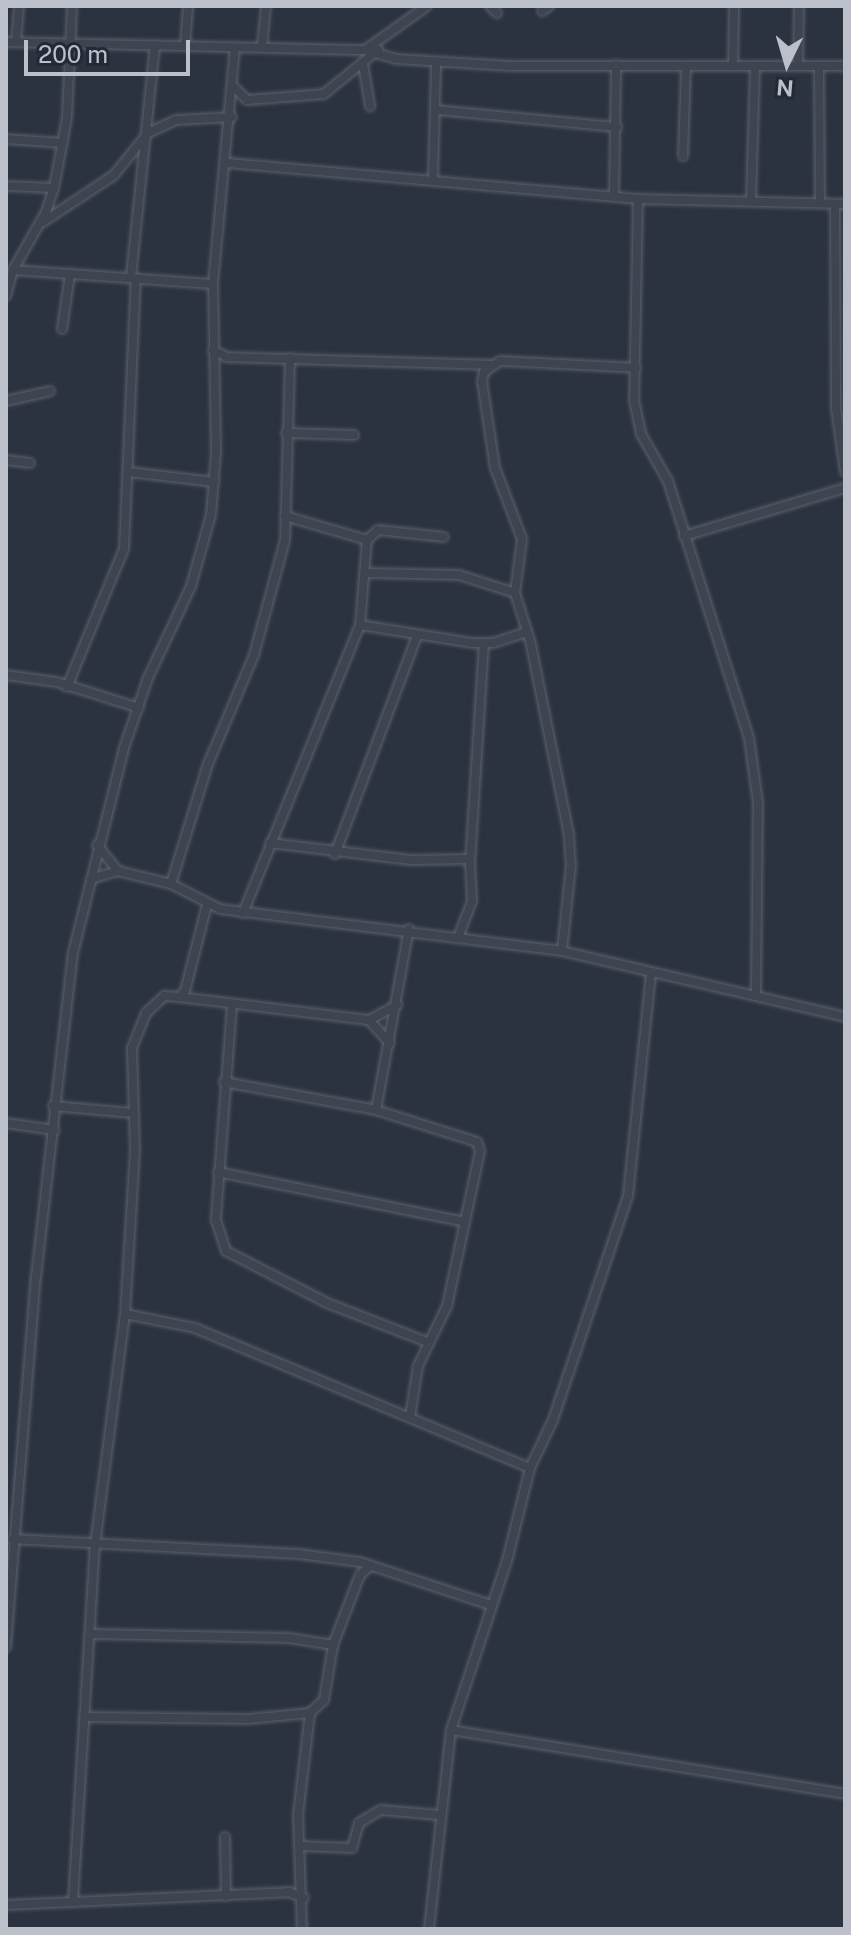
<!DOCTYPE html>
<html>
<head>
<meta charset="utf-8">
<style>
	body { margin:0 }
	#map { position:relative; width:851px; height:1935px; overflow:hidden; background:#2b3240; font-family:"Public Sans",sans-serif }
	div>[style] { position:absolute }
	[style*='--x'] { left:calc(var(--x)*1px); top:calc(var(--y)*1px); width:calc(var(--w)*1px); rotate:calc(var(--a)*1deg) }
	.roads { filter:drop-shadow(0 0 2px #5c626e) drop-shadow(0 0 2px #5c626e) }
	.minor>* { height:8px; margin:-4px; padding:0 4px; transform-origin:4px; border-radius:4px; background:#3e4450 }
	span { translate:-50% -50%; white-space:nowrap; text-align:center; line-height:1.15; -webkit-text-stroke:6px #232936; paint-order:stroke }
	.frame { position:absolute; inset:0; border:8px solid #bbc0ca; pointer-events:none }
	.north { position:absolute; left:747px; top:24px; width:80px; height:80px; -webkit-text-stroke:6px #232936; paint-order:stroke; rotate:185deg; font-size:22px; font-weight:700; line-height:32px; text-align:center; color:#bbc0ca }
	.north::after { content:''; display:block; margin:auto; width:28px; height:36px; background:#bbc0ca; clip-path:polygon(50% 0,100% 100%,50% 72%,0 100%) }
	.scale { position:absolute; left:24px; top:40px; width:166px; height:36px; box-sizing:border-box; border:4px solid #bbc0ca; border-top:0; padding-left:10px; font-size:24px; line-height:28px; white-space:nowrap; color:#bbc0ca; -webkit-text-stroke:6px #232936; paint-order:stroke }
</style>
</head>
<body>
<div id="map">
	<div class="roads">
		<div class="minor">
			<i style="--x:490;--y:6;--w:10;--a:45"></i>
			<i style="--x:542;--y:11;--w:9;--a:-36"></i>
			<i style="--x:6;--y:42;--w:359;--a:1.3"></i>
			<i style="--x:365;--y:50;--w:76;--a:-35.4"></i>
			<i style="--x:16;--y:42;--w:36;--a:-85"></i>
			<i style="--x:185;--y:46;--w:40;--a:-85.7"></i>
			<i style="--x:262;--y:47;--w:41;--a:-84.4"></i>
			<i style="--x:365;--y:50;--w:33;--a:16"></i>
			<i style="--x:397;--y:59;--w:113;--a:3.5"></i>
			<i style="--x:510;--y:66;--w:335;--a:0"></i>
			<i style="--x:363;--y:64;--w:43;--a:80.5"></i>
			<i style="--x:798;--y:65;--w:59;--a:-89"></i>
			<i style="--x:733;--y:66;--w:60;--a:-89"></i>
			<i style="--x:819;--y:66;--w:136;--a:89.6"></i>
			<i style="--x:234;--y:87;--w:18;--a:45"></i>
			<i style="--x:247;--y:100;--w:77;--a:-4.5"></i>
			<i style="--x:324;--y:94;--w:70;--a:-39.2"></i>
			<i style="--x:436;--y:110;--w:182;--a:5.4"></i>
			<i style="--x:6;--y:139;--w:57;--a:4"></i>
			<i style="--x:683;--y:156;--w:90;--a:-88.1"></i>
			<i style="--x:228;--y:163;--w:412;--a:5"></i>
			<i style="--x:638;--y:199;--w:207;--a:1.4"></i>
			<i style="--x:433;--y:180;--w:118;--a:-88.5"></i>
			<i style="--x:6;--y:186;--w:48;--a:2.4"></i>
			<i style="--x:614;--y:197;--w:132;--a:-89.1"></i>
			<i style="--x:638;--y:199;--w:201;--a:91.1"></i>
			<i style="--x:634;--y:400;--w:35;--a:78"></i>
			<i style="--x:641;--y:434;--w:54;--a:60.1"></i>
			<i style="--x:668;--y:481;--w:269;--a:72.5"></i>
			<i style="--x:749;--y:738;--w:66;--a:82.1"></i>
			<i style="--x:758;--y:803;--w:193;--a:90.6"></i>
			<i style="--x:751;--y:201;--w:134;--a:-88.3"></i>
			<i style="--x:835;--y:204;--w:204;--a:89.7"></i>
			<i style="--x:836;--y:408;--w:64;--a:81.9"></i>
			<i style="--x:43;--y:222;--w:85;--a:-33.5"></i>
			<i style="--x:114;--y:175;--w:54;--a:-51"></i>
			<i style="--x:148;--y:133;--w:31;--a:-25"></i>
			<i style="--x:176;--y:120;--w:56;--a:-3.1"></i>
			<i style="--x:13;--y:270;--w:200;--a:4"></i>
			<i style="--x:131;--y:277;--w:233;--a:-84.1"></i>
			<i style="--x:6;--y:296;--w:27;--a:-75"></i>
			<i style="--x:13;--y:270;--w:67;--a:-60.4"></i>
			<i style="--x:46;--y:212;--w:25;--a:-72"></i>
			<i style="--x:54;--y:188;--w:72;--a:-79.6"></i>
			<i style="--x:67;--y:117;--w:111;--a:-87.4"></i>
			<i style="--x:62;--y:329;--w:56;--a:-81.7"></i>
			<i style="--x:213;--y:350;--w:16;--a:27"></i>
			<i style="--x:227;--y:357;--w:264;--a:1.7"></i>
			<i style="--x:6;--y:401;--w:45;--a:-12.8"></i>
			<i style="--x:286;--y:433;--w:68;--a:1.7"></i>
			<i style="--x:6;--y:460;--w:24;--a:7"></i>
			<i style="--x:129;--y:472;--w:86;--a:6.7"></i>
			<i style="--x:285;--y:516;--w:85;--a:16.3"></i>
			<i style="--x:684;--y:536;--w:168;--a:-16.6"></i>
			<i style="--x:368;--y:573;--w:91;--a:1.3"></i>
			<i style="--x:459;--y:575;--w:59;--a:17.8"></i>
			<i style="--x:360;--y:625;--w:113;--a:9.1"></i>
			<i style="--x:472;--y:643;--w:21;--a:0"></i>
			<i style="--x:493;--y:643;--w:36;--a:-18"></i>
			<i style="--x:6;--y:675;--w:51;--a:7.8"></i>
			<i style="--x:57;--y:682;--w:86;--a:17.6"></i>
			<i style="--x:67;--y:687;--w:149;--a:-67.6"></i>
			<i style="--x:124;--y:549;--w:271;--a:-87.5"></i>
			<i style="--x:270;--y:843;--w:142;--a:6.9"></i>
			<i style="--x:411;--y:860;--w:59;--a:-1"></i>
			<i style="--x:97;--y:845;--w:33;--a:51"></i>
			<i style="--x:335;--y:854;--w:233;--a:-69.4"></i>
			<i style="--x:91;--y:879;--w:28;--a:-17"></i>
			<i style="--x:118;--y:871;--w:55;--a:13.8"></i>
			<i style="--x:171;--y:884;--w:55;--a:27"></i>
			<i style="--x:220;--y:909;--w:345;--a:7"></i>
			<i style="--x:562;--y:951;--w:291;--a:13.1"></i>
			<i style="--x:171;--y:884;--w:126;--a:-72.9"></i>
			<i style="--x:208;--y:764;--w:118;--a:-67.1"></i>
			<i style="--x:254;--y:655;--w:119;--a:-74.9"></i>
			<i style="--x:285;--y:540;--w:182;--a:-88.4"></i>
			<i style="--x:243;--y:913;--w:311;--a:-67.9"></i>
			<i style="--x:360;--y:625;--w:85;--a:-85.3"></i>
			<i style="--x:367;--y:540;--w:15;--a:-42"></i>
			<i style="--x:378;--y:530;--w:66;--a:6.1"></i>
			<i style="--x:459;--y:935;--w:36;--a:-69"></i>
			<i style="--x:472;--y:901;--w:37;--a:-93"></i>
			<i style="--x:470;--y:864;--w:221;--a:-86.4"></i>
			<i style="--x:562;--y:951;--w:85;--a:-84"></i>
			<i style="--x:571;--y:866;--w:31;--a:-94"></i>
			<i style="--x:569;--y:835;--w:195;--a:-101.3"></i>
			<i style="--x:531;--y:644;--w:53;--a:-107.4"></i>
			<i style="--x:515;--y:593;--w:54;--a:-82.6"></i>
			<i style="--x:522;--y:539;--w:76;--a:-110.8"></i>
			<i style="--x:495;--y:468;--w:88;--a:-98.5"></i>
			<i style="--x:482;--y:381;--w:9;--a:-77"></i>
			<i style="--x:484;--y:372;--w:19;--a:-35"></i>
			<i style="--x:500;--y:361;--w:136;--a:2.9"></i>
			<i style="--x:179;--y:997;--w:191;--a:6.9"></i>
			<i style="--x:369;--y:1020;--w:32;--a:-28"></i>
			<i style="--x:232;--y:1005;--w:216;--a:94.3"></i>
			<i style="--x:216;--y:1220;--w:33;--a:72"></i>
			<i style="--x:226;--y:1251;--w:114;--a:27.2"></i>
			<i style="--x:327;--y:1303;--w:107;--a:21.3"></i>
			<i style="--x:369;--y:1020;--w:31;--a:48"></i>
			<i style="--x:224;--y:1082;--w:155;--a:10.4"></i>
			<i style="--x:376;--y:1110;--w:106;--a:17.6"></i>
			<i style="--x:477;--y:1142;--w:9;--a:72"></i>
			<i style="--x:480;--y:1151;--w:158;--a:102"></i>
			<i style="--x:447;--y:1306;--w:67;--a:115.8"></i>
			<i style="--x:418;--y:1366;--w:52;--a:98.9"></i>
			<i style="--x:53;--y:1106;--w:79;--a:5.1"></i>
			<i style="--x:376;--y:1110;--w:184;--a:-79.7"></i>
			<i style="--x:6;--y:1123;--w:49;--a:8.3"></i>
			<i style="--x:218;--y:1172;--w:248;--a:11.4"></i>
			<i style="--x:125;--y:1314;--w:71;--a:11.3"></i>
			<i style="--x:195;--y:1328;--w:363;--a:22.7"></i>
			<i style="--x:13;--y:1539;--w:286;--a:3"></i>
			<i style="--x:299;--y:1554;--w:62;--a:7.5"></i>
			<i style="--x:360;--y:1562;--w:138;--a:18.2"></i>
			<i style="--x:93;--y:1634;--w:196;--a:1.2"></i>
			<i style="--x:289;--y:1638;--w:45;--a:9"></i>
			<i style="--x:6;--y:1647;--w:371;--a:-85.4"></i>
			<i style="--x:36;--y:1277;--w:326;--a:-83.5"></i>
			<i style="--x:73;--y:953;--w:211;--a:-76"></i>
			<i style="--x:124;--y:748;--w:74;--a:-71.1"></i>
			<i style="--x:148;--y:678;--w:102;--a:-64.9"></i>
			<i style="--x:191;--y:586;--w:74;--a:-74.3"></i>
			<i style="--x:211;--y:515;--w:64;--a:-85.5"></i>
			<i style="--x:216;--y:451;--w:167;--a:-91"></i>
			<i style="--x:213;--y:284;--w:236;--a:-84.7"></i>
			<i style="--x:85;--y:1717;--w:163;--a:0.7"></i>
			<i style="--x:248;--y:1719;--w:62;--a:-5.5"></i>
			<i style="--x:451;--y:1730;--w:399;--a:9.2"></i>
			<i style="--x:225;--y:1837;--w:59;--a:89"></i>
			<i style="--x:299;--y:1846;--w:53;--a:2.2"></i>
			<i style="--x:352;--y:1848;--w:26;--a:-74"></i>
			<i style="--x:359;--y:1823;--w:26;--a:-31"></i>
			<i style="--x:381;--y:1810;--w:58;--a:4.9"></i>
			<i style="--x:73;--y:1902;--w:358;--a:-86.5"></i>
			<i style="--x:95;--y:1545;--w:233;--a:-82.6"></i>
			<i style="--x:125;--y:1314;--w:164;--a:-86.5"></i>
			<i style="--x:135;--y:1150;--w:102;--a:-91.7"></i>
			<i style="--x:132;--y:1048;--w:38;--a:-68"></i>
			<i style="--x:146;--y:1013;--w:25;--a:-43"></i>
			<i style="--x:164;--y:996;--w:15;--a:4"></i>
			<i style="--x:179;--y:997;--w:8;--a:-45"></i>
			<i style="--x:185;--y:991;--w:89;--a:-75.7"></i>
			<i style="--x:6;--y:1905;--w:283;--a:-2.6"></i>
			<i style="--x:289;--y:1892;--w:16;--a:22"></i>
			<i style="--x:302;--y:1929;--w:114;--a:-92"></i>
			<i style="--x:298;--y:1815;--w:103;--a:-83.3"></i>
			<i style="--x:310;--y:1713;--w:19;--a:-43"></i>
			<i style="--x:324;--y:1700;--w:56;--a:-80.7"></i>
			<i style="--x:333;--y:1645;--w:75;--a:-68.9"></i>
			<i style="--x:360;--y:1575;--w:13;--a:-42"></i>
			<i style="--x:429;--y:1929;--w:200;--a:-83.7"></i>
			<i style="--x:451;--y:1730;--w:178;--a:-71.7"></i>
			<i style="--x:507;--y:1561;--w:96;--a:-76.1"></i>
			<i style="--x:530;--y:1468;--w:53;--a:-64.4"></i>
			<i style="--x:553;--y:1420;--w:236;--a:-71.5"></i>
			<i style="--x:628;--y:1196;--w:224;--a:-84.1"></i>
		</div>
	</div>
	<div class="frame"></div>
	<div class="north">N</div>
	<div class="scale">200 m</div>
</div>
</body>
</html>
